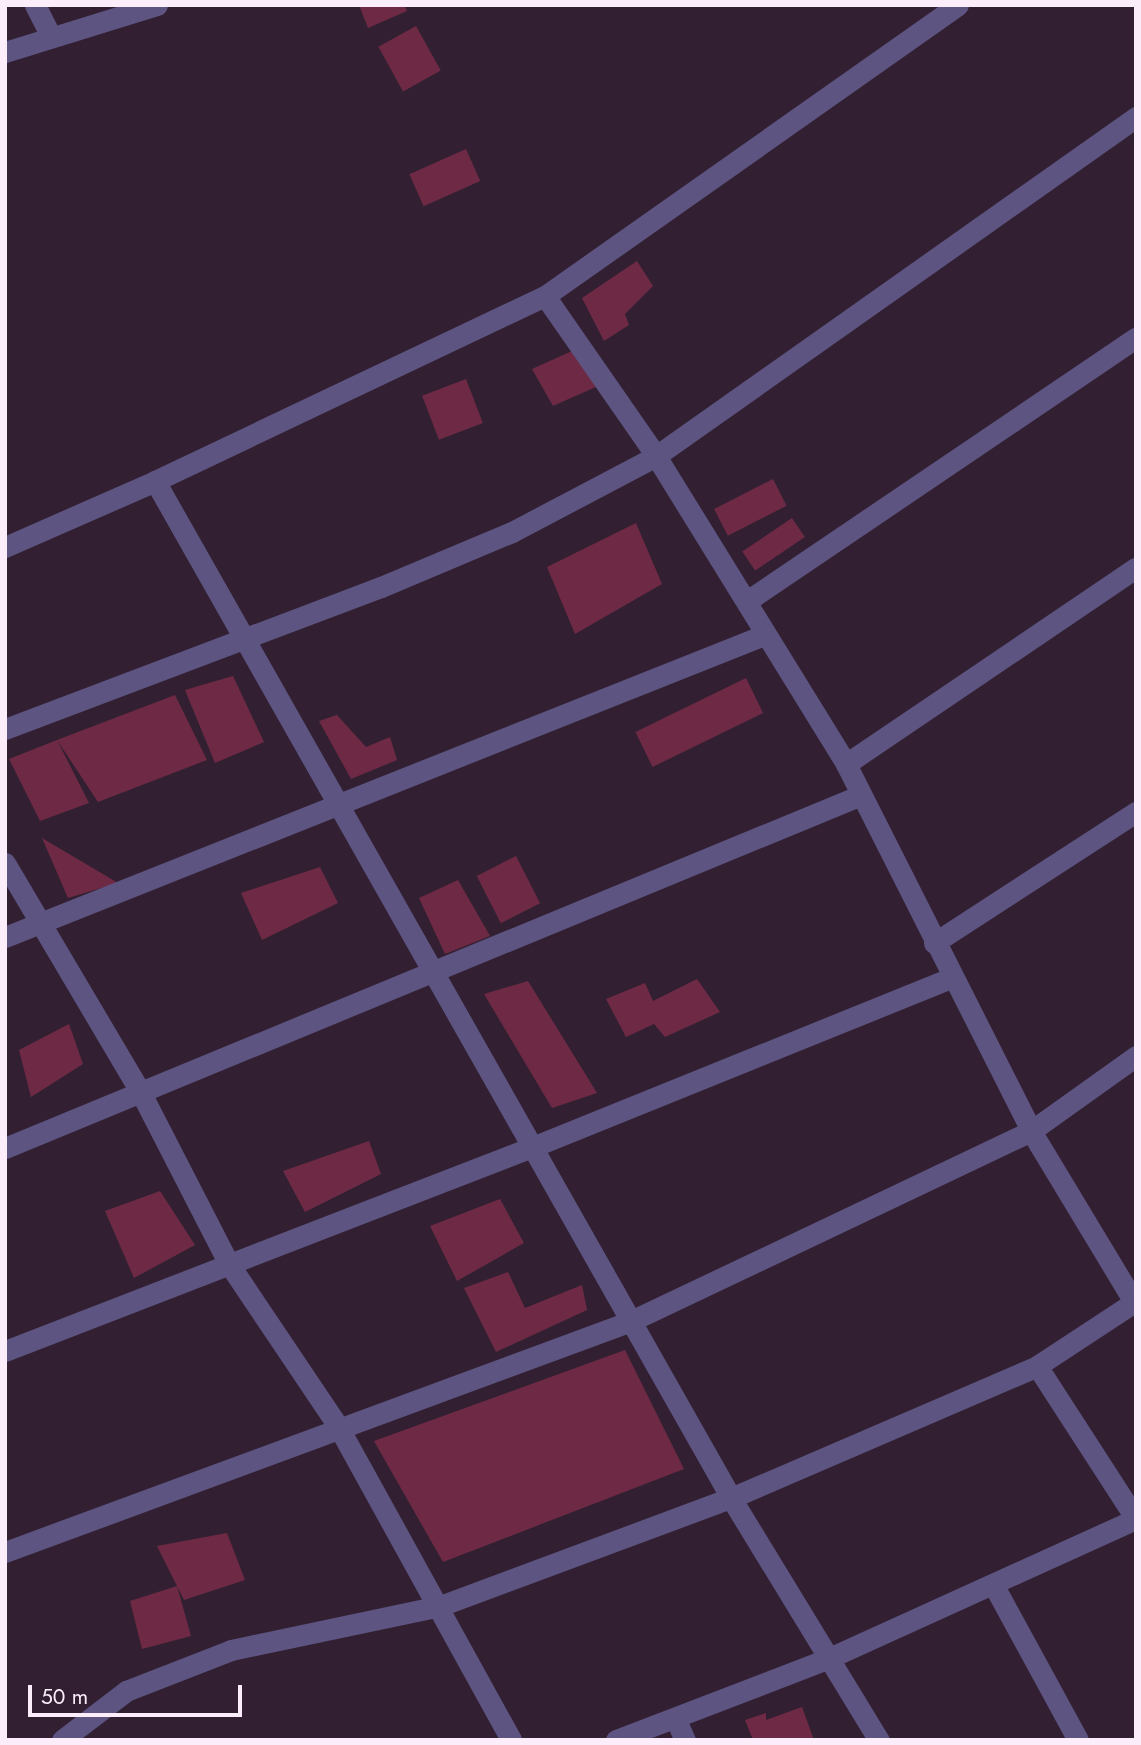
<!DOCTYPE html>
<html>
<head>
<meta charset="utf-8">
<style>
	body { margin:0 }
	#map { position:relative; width:1141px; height:1745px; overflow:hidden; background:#322032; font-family:Jost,sans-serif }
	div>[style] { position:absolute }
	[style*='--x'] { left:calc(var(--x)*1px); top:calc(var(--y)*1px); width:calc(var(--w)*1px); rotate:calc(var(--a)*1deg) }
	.building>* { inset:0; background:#6e2a44; transform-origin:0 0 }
	.street>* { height:21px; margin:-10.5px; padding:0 10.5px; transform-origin:10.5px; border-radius:10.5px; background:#5d5481 }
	span { translate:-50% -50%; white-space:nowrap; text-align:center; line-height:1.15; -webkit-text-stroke:6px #322032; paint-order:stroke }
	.frame { position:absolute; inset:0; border:7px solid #fbeefa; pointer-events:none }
	.scale { position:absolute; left:28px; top:1685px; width:214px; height:32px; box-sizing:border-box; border:4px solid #fbeefa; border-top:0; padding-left:9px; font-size:21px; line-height:24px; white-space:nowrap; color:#fbeefa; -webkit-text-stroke:5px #322032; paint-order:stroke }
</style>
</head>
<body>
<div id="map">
	<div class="building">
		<i style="clip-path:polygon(359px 5px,404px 5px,407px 11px,368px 28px)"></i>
		<i style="left:416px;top:26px;width:51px;height:43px;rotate:61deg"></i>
		<i style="left:466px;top:149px;width:35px;height:62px;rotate:66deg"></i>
		<i style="clip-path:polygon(637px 261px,653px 286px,625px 314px,629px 325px,604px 341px,582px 298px)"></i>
		<i style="clip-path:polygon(572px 351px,598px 386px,553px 406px,532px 369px)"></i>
		<i style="left:466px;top:379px;width:47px;height:47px;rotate:69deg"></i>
		<i style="left:773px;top:479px;width:30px;height:66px;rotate:63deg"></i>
		<i style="left:792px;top:518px;width:23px;height:60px;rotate:56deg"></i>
		<i style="clip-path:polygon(636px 523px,662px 584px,575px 634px,547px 567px)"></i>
		<i style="clip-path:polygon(233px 676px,264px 742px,215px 763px,185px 690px)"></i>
		<i style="left:746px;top:678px;width:39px;height:123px;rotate:64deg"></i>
		<i style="clip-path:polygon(175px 695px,207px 760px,98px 802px,57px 740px,89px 803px,40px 821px,9px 759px,57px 740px)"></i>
		<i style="clip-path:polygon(337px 715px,366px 747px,390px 737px,397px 760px,351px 779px,319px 721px)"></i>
		<i style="clip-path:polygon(42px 838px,118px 883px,68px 898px)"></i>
		<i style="left:516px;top:856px;width:53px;height:44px;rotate:63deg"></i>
		<i style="clip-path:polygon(320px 867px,338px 903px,262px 940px,241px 893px)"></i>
		<i style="clip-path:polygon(458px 880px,490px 936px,445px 954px,419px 898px)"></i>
		<i style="clip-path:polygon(697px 979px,720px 1012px,665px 1037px,654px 1024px,626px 1037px,606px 999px,645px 983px,653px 1001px)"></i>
		<i style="clip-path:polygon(528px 981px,597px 1093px,552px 1108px,484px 994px)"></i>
		<i style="clip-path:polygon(69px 1024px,83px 1064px,31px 1097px,19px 1050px)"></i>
		<i style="clip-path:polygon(369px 1141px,381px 1174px,305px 1212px,283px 1171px)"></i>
		<i style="clip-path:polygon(160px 1191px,195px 1245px,134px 1278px,105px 1211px)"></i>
		<i style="clip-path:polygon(500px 1199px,524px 1243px,457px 1281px,430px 1226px)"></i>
		<i style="clip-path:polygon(508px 1272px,525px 1308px,582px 1285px,587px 1310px,496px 1352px,464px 1288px)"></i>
		<i style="clip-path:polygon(625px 1350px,684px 1469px,443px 1562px,374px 1441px)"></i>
		<i style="clip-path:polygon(227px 1533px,245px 1580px,184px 1600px,177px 1586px,191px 1636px,142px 1649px,130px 1601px,177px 1586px,157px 1546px)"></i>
		<i style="clip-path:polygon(802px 1707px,814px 1740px,753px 1740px,745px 1720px,766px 1713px,766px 1720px)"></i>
	</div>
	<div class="street">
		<i style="--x:35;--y:5;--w:35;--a:63"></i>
		<i style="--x:5;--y:52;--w:159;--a:-17.2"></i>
		<i style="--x:545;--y:296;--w:195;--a:55.2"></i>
		<i style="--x:656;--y:456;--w:362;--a:58.3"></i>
		<i style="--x:846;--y:764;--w:411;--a:63.2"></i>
		<i style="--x:1031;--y:1131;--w:200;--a:58.9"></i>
		<i style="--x:155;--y:481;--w:1169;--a:60.47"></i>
		<i style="--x:731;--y:1498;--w:284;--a:58.6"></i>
		<i style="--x:5;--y:547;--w:164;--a:-23.7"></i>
		<i style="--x:155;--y:481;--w:432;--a:-25.4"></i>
		<i style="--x:545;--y:296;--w:505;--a:-35.17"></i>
		<i style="--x:747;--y:601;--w:470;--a:-34.1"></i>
		<i style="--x:5;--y:729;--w:402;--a:-20.7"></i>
		<i style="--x:381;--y:587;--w:142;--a:-22.8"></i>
		<i style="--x:512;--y:532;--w:163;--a:-27.8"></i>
		<i style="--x:656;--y:456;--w:588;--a:-35.23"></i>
		<i style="--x:846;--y:764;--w:350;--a:-34.1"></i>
		<i style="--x:5;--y:863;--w:267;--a:59.4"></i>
		<i style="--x:141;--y:1093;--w:192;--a:62.8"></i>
		<i style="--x:229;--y:1264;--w:197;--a:56.1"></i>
		<i style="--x:339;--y:1428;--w:356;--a:61.1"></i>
		<i style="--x:5;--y:937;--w:817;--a:-21.7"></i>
		<i style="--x:934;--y:943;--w:241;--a:-33"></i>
		<i style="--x:5;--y:1148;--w:926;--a:-22.41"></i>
		<i style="--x:5;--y:1351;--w:568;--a:-21.15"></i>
		<i style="--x:535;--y:1146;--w:451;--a:-22"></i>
		<i style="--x:1037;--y:1366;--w:182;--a:57.1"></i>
		<i style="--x:5;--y:1552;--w:667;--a:-20.25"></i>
		<i style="--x:631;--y:1321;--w:443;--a:-25.4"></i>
		<i style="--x:1031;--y:1131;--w:129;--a:-35.5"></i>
		<i style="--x:994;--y:1586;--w:175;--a:61.4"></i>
		<i style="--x:676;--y:1720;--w:22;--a:66"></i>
		<i style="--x:62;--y:1740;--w:81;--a:-37.4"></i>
		<i style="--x:126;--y:1691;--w:113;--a:-21.3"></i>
		<i style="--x:231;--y:1650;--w:214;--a:-11.9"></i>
		<i style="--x:440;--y:1606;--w:310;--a:-20.4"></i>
		<i style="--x:731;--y:1498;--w:333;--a:-23.3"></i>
		<i style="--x:1037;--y:1366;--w:118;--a:-33.3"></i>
		<i style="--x:616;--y:1740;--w:226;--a:-21"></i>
		<i style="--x:827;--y:1659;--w:339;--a:-24.4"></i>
	</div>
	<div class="frame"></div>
	<div class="scale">50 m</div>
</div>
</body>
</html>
